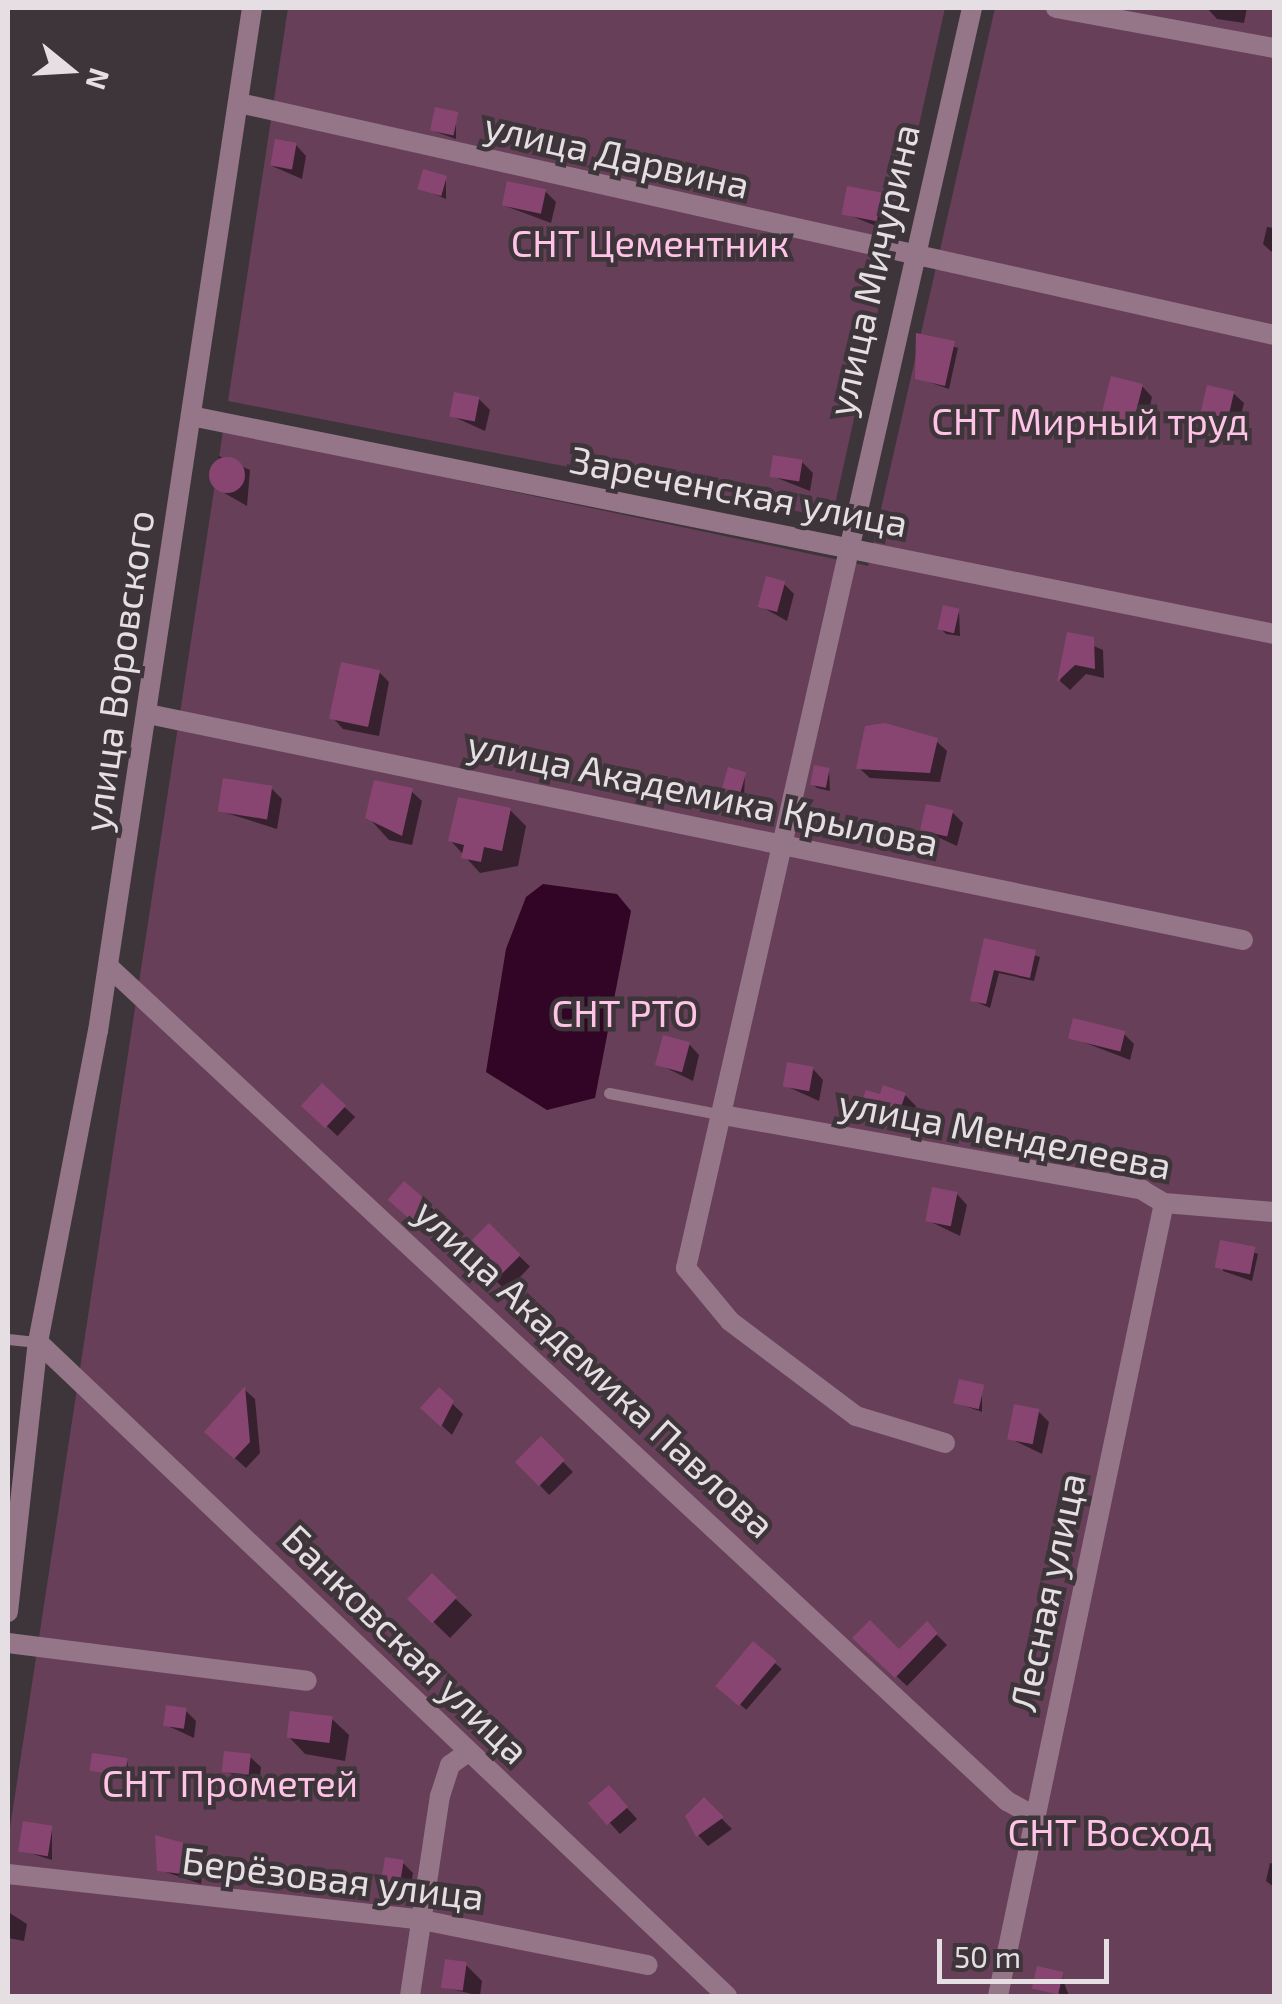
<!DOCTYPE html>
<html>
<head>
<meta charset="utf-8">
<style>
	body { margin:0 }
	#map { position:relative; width:1282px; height:2004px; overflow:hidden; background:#3d353a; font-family:"Exo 2",sans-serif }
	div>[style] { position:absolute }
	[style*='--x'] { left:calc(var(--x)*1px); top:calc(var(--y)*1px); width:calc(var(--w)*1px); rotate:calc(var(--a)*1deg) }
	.green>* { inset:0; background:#673f58 }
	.water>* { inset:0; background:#320425 }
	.shadow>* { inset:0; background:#0007; transform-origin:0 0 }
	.building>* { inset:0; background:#884571; transform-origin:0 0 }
	.round { border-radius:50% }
	.service>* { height:11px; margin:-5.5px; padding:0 5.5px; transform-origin:5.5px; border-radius:5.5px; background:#957588 }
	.minor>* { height:20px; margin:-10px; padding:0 10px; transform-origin:10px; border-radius:10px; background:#957588 }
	span { translate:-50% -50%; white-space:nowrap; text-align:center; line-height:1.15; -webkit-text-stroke:9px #3d353a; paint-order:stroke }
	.street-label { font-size:38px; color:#e5dfe3 }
	.park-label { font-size:38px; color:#ffc3e7 }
	.frame { position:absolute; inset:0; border:10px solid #e5dfe3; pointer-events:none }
	.north { position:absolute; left:20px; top:20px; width:100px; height:100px; -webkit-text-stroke:8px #3d353a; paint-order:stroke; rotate:108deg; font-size:28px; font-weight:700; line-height:40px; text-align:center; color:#e5dfe3 }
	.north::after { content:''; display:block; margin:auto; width:35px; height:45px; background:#e5dfe3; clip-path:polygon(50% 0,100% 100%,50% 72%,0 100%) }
	.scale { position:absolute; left:937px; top:1939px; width:172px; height:45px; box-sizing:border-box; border:5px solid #e5dfe3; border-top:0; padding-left:12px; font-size:30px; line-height:35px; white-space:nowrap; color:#e5dfe3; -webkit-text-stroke:8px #3d353a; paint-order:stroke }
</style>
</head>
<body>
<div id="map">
	<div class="green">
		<i style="clip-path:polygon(288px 8px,945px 8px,832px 518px,228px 401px)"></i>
		<i style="clip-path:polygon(995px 8px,1274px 8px,1274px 1996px,8px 1996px,8px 1841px,223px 431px,868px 566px)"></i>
	</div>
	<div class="water">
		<i style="clip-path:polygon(543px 884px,617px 894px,631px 911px,595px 1098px,547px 1110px,486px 1072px,506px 949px,526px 897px)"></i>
	</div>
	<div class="shadow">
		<i style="clip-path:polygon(1207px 8px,1247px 8px,1244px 23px,1217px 19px)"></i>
		<i style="clip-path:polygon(456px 115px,456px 139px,431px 130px)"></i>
		<i style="clip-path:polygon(296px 145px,306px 156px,302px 179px,272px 166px)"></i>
		<i style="clip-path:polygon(446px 178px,446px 199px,420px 188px)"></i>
		<i style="clip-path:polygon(545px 191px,556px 202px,551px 223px,505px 206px)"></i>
		<i style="clip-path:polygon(880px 195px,891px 206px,886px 230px,844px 213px)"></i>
		<i style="clip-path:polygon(1267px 227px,1274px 228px,1274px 254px,1263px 244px)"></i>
		<i style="clip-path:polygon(918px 336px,958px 348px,949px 389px,917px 378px)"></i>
		<i style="clip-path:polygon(1142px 386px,1152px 397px,1144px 432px,1115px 425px,1105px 415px)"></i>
		<i style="clip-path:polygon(1233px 393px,1244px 403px,1238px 427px,1203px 412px)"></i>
		<i style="clip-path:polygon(479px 399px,490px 410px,485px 431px,452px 416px)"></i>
		<i style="clip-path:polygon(219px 456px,250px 470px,247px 506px,214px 487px)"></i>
		<i style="clip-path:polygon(802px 462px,813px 473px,810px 491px,772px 476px)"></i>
		<i style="clip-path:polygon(783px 583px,794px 594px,787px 621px,760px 606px)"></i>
		<i style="clip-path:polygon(959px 611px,960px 636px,946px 634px,941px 629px)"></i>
		<i style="clip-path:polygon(1069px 635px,1103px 650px,1104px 678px,1086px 674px,1070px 690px,1060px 681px)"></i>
		<i style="clip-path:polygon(379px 672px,389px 682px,379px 736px,343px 729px,333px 718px)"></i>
		<i style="clip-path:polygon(936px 741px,947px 751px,940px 782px,870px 778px,859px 768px)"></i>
		<i style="clip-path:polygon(829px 770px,830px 791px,817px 788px,813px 784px)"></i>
		<i style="clip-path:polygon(745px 774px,744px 797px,724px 788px)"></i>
		<i style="clip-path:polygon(271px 788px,282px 799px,277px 829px,220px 811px)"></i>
		<i style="clip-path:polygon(411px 791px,422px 801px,412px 845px,389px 840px,368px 817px)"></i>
		<i style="clip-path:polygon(510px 810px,526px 826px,518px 866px,480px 873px,451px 841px)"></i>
		<i style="clip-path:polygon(952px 812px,963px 823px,957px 846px,922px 830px)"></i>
		<i style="clip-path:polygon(986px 941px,1040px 957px,1034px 981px,999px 973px,990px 1008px,972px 1000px)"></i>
		<i style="clip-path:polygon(1123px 1033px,1134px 1044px,1130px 1060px,1070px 1037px)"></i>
		<i style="clip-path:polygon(689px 1044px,699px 1055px,693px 1081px,658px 1064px)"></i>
		<i style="clip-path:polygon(813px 1069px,823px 1080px,819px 1101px,786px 1086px)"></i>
		<i style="left:323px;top:1087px;width:44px;height:26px;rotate:43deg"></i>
		<i style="clip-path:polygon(905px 1095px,916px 1106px,907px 1130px,862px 1108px)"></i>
		<i style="clip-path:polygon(957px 1194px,967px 1205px,960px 1236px,927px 1220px)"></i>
		<i style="clip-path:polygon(431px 1207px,441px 1218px,428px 1233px,402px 1210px)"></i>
		<i style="left:489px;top:1227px;width:57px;height:34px;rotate:44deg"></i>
		<i style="clip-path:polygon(1223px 1243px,1258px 1254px,1252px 1281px,1223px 1271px)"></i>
		<i style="clip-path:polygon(982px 1387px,982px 1412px,957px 1403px)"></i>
		<i style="clip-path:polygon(245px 1390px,255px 1399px,260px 1453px,246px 1468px,218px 1443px)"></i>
		<i style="clip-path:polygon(439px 1391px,463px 1414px,452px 1435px,423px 1408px)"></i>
		<i style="clip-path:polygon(1039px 1412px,1049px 1422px,1042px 1454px,1011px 1439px)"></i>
		<i style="left:541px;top:1439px;width:46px;height:33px;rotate:46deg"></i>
		<i style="left:432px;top:1576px;width:56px;height:32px;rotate:44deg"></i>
		<i style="clip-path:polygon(927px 1625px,947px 1645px,907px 1686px,855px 1638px,899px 1653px)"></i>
		<i style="left:753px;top:1644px;width:38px;height:54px;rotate:41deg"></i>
		<i style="clip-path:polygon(186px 1711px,196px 1721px,194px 1738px,166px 1725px)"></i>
		<i style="clip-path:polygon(332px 1719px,349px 1735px,345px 1761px,305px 1754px,289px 1737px)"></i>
		<i style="clip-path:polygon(250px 1757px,261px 1767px,259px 1784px,224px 1771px)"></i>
		<i style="clip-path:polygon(127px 1760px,130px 1778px,92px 1770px)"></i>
		<i style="clip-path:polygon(619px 1799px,637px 1819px,620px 1834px,592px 1803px)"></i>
		<i style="clip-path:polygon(704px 1801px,732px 1829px,708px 1846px,698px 1835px)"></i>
		<i style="clip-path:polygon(52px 1829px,52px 1860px,20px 1850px)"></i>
		<i style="clip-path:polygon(194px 1849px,204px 1859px,201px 1884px,160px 1870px)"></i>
		<i style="clip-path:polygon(403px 1863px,413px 1873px,408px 1902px,383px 1889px)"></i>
		<i style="clip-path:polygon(1270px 1863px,1274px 1864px,1274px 1887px,1266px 1881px)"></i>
		<i style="clip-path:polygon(8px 1912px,27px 1924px,24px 1941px,8px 1938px)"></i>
		<i style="clip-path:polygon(466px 1965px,482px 1981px,480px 1996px,443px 1987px)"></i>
		<i style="clip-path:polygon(1061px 1975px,1069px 1996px,1034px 1987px)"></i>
	</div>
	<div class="building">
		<i style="left:435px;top:107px;width:24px;height:24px;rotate:12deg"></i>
		<i style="left:275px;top:139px;width:22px;height:27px;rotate:10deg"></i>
		<i style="left:423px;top:169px;width:25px;height:21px;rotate:16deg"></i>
		<i style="left:507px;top:181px;width:40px;height:25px;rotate:12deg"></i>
		<i style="left:847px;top:186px;width:36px;height:29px;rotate:11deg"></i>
		<i style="clip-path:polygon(916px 333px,955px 341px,945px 386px,915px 379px)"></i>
		<i style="left:1111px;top:376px;width:33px;height:40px;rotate:14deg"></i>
		<i style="left:1207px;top:385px;width:28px;height:28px;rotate:13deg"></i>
		<i style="left:454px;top:392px;width:26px;height:25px;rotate:11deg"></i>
		<i style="left:773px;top:455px;width:30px;height:22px;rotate:9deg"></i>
		<i class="round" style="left:209px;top:457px;width:36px;height:36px"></i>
		<i style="left:766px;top:576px;width:20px;height:32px;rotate:15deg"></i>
		<i style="left:943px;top:605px;width:17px;height:25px;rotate:13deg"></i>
		<i style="clip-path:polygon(1067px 632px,1094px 637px,1095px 669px,1075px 665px,1057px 682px)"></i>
		<i style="left:341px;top:662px;width:40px;height:58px;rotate:12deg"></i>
		<i style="clip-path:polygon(885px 723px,938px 738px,930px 773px,856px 769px,865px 726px)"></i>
		<i style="left:814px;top:765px;width:16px;height:20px;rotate:11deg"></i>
		<i style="left:728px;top:767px;width:19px;height:22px;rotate:16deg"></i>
		<i style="left:223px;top:778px;width:50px;height:34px;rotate:9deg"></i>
		<i style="clip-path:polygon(374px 780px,413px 788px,402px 836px,365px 818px)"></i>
		<i style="clip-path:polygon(458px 797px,511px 808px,502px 851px,484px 847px,481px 862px,461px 858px,464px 845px,448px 841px)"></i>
		<i style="left:926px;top:804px;width:28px;height:27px;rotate:13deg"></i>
		<i style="clip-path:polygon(984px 938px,1036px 950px,1030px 978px,994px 970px,986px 1004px,970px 1001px)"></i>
		<i style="left:1073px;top:1018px;width:54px;height:21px;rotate:14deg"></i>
		<i style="left:663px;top:1035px;width:28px;height:31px;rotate:15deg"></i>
		<i style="left:787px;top:1062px;width:27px;height:25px;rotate:10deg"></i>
		<i style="left:322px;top:1083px;width:33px;height:31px;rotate:43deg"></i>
		<i style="clip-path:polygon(883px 1085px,906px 1093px,896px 1121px,859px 1108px,866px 1090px,880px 1094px)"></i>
		<i style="left:404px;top:1181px;width:38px;height:25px;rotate:41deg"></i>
		<i style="left:932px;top:1187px;width:26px;height:35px;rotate:11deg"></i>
		<i style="left:489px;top:1223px;width:45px;height:39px;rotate:45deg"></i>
		<i style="left:1220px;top:1240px;width:36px;height:28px;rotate:11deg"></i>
		<i style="left:959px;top:1379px;width:26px;height:25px;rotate:13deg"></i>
		<i style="clip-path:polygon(245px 1386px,250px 1442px,234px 1459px,204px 1432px)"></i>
		<i style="clip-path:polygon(439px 1387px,454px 1401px,441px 1427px,420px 1408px)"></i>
		<i style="left:1014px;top:1404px;width:26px;height:36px;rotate:11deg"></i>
		<i style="left:541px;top:1436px;width:34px;height:37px;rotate:45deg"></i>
		<i style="left:432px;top:1573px;width:35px;height:36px;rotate:44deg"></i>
		<i style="clip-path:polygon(870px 1620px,899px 1649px,927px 1621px,938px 1633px,895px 1678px,852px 1638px)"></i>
		<i style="left:753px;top:1641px;width:31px;height:59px;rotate:40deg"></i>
		<i style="left:166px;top:1705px;width:21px;height:21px;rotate:8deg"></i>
		<i style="left:290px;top:1711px;width:43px;height:27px;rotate:7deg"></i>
		<i style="left:224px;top:1751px;width:27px;height:21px;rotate:6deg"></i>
		<i style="left:92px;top:1753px;width:36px;height:18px;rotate:8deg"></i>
		<i style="left:609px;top:1785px;width:29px;height:28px;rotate:49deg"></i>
		<i style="clip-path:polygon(704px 1797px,724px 1817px,696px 1837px,685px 1816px)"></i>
		<i style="left:23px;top:1821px;width:30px;height:31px;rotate:9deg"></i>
		<i style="clip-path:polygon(155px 1835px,195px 1846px,191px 1875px,157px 1871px)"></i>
		<i style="left:385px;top:1857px;width:19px;height:32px;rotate:9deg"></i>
		<i style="left:445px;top:1959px;width:22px;height:29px;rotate:8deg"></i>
		<i style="left:1037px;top:1966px;width:27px;height:23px;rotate:13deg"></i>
	</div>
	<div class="service">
		<i style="--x:609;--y:1093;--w:116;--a:10.9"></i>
		<i style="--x:8;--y:1339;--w:30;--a:6"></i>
	</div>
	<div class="minor">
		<i style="--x:1056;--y:8;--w:222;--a:10.4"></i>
		<i style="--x:239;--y:103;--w:1061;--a:12.63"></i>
		<i style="--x:191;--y:416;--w:1105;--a:11.38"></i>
		<i style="--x:148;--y:714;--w:1118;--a:11.66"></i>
		<i style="--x:108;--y:966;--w:1227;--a:42.89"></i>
		<i style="--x:1007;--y:1801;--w:33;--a:29"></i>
		<i style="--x:723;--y:1115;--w:426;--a:10.1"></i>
		<i style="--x:1142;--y:1190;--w:26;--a:31"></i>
		<i style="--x:1164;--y:1203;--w:110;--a:4.7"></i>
		<i style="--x:38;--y:1342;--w:950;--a:43.51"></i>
		<i style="--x:945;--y:1443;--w:93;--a:-163.1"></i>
		<i style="--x:856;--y:1416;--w:158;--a:-143"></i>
		<i style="--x:730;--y:1321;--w:69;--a:-129.7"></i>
		<i style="--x:686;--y:1268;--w:1292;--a:-77.21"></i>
		<i style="--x:8;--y:1612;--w:272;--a:-83.7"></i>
		<i style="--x:38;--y:1342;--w:317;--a:-79.1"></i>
		<i style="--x:98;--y:1031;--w:1035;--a:-81.44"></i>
		<i style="--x:8;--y:1643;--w:301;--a:7.2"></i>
		<i style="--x:8;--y:1874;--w:417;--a:6.3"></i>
		<i style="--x:422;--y:1920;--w:230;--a:11.3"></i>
		<i style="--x:410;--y:1996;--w:202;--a:-81.5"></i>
		<i style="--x:440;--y:1796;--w:33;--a:-72"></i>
		<i style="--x:450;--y:1765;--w:22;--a:-36"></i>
		<i style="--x:998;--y:1996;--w:810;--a:-78.18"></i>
	</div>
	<div class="street-label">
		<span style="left:617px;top:155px;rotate:13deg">улица Дарвина</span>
		<span style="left:873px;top:270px;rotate:-77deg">улица Мичурина</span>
		<span style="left:739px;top:491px;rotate:11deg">Зареченская улица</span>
		<span style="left:118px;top:671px;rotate:-82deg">улица Воровского</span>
		<span style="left:703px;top:793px;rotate:12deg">улица Академика Крылова</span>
		<span style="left:1005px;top:1134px;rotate:11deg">улица Менделеева</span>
		<span style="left:595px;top:1368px;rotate:43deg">улица Академика Павлова</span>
		<span style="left:1047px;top:1592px;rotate:-78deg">Лесная улица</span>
		<span style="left:406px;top:1644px;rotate:44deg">Банковская улица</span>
		<span style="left:333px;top:1878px;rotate:7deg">Берёзовая улица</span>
	</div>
	<div class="park-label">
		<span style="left:650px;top:243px">СНТ Цементник</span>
		<span style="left:1090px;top:421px">СНТ Мирный труд</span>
		<span style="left:625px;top:1013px">СНТ РТО</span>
		<span style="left:230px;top:1783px">СНТ Прометей</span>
		<span style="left:1110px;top:1832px">СНТ Восход</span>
	</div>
	<div class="frame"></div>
	<div class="north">N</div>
	<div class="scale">50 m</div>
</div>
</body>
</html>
